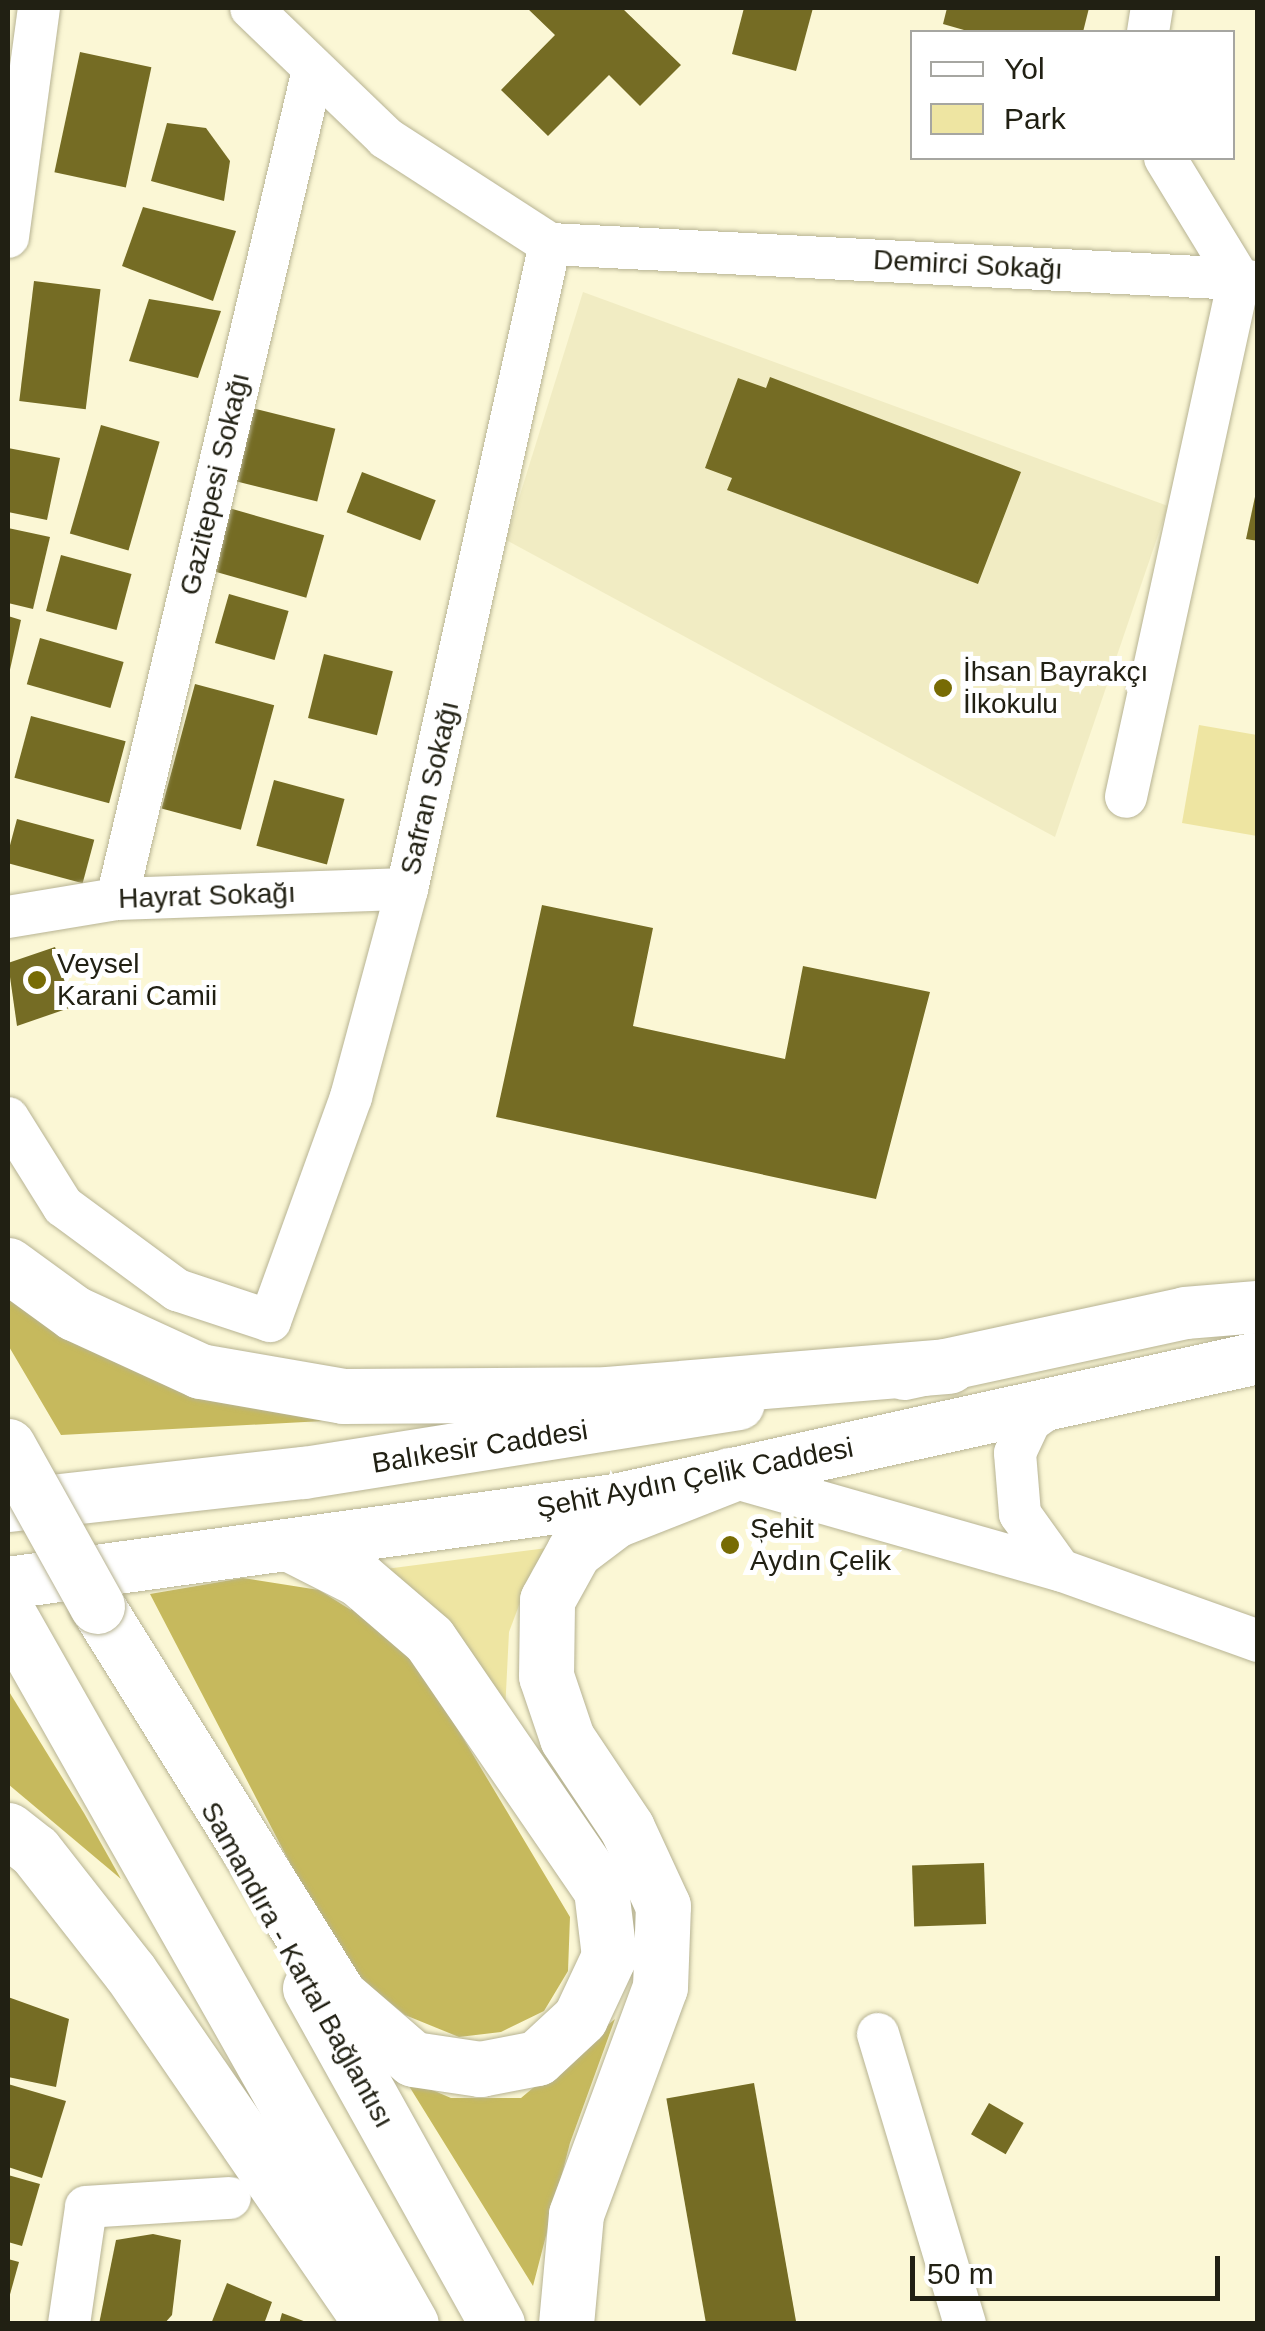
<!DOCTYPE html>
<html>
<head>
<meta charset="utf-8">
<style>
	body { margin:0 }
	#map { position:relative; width:1265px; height:2331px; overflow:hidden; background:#fbf7d5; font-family:Arial,sans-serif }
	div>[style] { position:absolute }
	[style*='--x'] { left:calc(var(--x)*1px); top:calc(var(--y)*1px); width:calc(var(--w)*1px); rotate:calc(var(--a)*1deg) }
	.built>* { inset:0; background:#f1ecc3 }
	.green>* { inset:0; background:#eee5a2 }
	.forest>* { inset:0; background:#c6b95d }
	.building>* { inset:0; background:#756c24; transform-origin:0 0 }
	.roads { filter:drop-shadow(0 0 2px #b7b393) drop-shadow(0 0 2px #b7b393) }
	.minor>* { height:42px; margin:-21px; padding:0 21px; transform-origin:21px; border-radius:21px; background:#fff }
	.major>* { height:52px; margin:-26px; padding:0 26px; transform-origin:26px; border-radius:26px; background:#fff }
	.highway>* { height:55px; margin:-27.5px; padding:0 27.5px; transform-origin:27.5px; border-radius:27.5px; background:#fff }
	.bridges { filter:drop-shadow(0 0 2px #b7b393) drop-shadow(0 0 2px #b7b393) }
	.highway-bridge>* { height:55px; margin:-27.5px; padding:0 27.5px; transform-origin:27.5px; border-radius:27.5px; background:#fff }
	.dots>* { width:28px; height:28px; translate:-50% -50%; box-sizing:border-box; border:5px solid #fff; border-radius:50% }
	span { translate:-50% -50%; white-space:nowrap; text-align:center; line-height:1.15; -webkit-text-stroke:10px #fff; paint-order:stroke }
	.street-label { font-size:28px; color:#212013 }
	.poi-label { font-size:28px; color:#212013 }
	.left { translate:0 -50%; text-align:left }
	.frame { position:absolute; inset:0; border:10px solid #212013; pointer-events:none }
	.legend { position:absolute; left:910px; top:30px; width:325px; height:130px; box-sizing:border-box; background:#fff; border:2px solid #a6a6a1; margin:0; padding:12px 18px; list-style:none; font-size:30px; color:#212013 }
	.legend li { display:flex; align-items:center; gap:20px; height:50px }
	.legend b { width:50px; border:2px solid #a6a6a1 }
	.scale { position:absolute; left:910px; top:2256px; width:310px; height:45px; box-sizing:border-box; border:5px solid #212013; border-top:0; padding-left:12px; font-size:30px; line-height:35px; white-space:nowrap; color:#212013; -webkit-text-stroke:8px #fff; paint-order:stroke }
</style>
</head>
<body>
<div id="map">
	<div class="built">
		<i style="clip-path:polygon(583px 292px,1168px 506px,1055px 837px,506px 540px)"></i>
	</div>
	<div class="green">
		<i style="clip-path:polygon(1199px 725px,1257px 735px,1257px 836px,1182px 823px)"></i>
		<i style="clip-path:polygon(555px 1547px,533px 1568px,509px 1632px,505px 1712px,378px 1570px)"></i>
	</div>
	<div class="forest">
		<i style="clip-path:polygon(8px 1298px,114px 1361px,323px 1421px,61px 1435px,8px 1345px)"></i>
		<i style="clip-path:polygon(243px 1578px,319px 1590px,351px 1610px,358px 1600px,411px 1651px,570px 1917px,568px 1971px,544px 2011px,501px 2032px,459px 2037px,405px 2015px,342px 1963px,150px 1594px)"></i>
		<i style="clip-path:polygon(8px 1690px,84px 1813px,121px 1879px,8px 1784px)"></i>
		<i style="clip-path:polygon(615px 2019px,570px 2143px,533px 2286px,404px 2078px,451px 2098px,521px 2098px)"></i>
	</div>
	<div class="building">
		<i style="clip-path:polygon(527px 8px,622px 8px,681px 65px,640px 106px,609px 75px,548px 136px,501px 90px,555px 35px)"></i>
		<i style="clip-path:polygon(744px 8px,813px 8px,796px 71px,732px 54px)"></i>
		<i style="clip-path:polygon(947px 8px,1089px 8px,1083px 32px,971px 32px,943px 24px)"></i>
		<i style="left:80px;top:52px;width:73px;height:123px;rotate:12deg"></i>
		<i style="clip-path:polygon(167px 123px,206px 128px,230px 161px,224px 201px,151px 181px)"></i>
		<i style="clip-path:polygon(143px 207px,236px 231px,213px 301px,122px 266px)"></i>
		<i style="left:34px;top:281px;width:67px;height:121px;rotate:7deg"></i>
		<i style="clip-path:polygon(149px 299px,221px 311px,198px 378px,129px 361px)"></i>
		<i style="clip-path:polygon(770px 377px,1021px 472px,978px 584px,727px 490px,732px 478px,705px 468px,738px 378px,766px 388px)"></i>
		<i style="left:248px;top:407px;width:90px;height:75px;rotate:14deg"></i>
		<i style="left:101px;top:425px;width:61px;height:113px;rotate:16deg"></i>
		<i style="clip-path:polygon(8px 448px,60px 458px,47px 520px,8px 512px)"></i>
		<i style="left:362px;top:472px;width:79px;height:43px;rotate:21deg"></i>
		<i style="clip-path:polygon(1256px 492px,1258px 492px,1258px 541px,1246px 539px)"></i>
		<i style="left:229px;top:508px;width:99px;height:65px;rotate:16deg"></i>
		<i style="clip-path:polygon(8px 528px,50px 537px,33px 609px,8px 603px)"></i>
		<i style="left:61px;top:555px;width:73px;height:58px;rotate:15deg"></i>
		<i style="left:229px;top:594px;width:62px;height:51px;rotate:16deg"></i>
		<i style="clip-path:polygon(8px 616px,21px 620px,9px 674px,8px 674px)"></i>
		<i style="left:40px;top:638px;width:87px;height:48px;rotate:16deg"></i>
		<i style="left:324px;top:654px;width:71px;height:66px;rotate:14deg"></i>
		<i style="left:195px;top:684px;width:82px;height:129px;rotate:15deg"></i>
		<i style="left:31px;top:716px;width:98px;height:64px;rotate:15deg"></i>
		<i style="left:274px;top:780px;width:73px;height:68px;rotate:15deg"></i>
		<i style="left:17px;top:819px;width:80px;height:45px;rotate:15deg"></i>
		<i style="clip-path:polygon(542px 905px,653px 928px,633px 1026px,785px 1059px,803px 966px,930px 992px,876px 1199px,496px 1117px)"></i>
		<i style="clip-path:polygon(55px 947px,75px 1006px,17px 1026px,8px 963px)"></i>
		<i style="left:984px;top:1863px;width:61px;height:72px;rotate:88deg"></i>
		<i style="clip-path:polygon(8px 1997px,69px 2019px,56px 2087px,8px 2077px)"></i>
		<i style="left:754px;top:2083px;width:244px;height:89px;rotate:80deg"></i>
		<i style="clip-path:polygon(8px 2084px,66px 2101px,42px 2178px,8px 2167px)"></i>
		<i style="left:989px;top:2103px;width:40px;height:36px;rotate:30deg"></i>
		<i style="clip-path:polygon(8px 2175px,40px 2184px,22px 2246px,8px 2242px)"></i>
		<i style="clip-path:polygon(153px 2234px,181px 2240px,172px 2315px,164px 2324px,99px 2324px,116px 2240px)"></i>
		<i style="clip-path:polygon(8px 2259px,19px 2262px,9px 2298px,8px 2298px)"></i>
		<i style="clip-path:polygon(227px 2283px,272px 2302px,264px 2324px,211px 2324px)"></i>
		<i style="clip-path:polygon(282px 2313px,309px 2323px,309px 2324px,279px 2324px)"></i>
	</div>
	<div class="roads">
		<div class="minor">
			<i style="--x:251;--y:8;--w:187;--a:43.9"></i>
			<i style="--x:386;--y:138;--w:195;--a:32.9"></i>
			<i style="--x:550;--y:244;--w:690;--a:2.91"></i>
			<i style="--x:1239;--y:279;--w:530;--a:102.31"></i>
			<i style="--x:1148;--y:32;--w:24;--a:-81"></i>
			<i style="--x:1165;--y:158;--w:142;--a:58.6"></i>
			<i style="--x:1239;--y:279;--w:19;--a:12"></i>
			<i style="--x:8;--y:237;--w:231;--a:-82.3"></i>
			<i style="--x:117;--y:899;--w:852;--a:-76.7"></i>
			<i style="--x:8;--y:917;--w:110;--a:-9.4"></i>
			<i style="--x:117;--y:899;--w:290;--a:-2"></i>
			<i style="--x:8;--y:1118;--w:104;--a:58"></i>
			<i style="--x:63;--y:1206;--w:142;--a:36.4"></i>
			<i style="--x:177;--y:1290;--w:98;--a:18.4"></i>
			<i style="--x:270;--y:1321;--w:238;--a:-70.1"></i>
			<i style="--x:351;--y:1097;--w:215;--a:-74.9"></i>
			<i style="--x:407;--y:889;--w:661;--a:-77.5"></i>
			<i style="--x:729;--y:1476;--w:344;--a:15.9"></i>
			<i style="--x:1060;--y:1570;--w:210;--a:19.7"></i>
			<i style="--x:1060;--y:1570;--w:69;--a:-125.5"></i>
			<i style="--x:1020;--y:1514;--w:61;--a:-94.7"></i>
			<i style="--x:1015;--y:1453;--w:35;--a:-65"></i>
			<i style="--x:1030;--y:1421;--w:40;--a:-34.9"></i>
			<i style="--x:878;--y:2034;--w:303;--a:73.3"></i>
			<i style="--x:69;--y:2324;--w:118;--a:-81.7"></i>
			<i style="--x:86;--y:2207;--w:144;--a:-3.6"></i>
		</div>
		<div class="major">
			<i style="--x:904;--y:1374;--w:288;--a:-12.2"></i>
			<i style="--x:1185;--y:1313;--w:73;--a:-4.7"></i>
			<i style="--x:8;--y:1506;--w:298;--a:-6.4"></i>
			<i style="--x:304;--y:1473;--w:440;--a:-9"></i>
			<i style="--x:8;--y:1583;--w:613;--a:-7.79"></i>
			<i style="--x:615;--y:1500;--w:658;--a:-12.45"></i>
		</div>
		<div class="highway">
			<i style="--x:8;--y:1265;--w:82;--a:36"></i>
			<i style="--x:74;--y:1313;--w:139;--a:24.7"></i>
			<i style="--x:200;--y:1371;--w:145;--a:9.9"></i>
			<i style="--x:343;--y:1396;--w:264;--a:-0.4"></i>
			<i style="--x:607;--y:1394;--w:343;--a:-4.7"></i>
			<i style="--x:97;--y:1606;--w:460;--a:58.1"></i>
			<i style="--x:340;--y:1996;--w:96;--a:40.8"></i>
			<i style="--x:413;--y:2059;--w:68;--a:8.5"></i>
			<i style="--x:480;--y:2069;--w:58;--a:-10.9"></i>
			<i style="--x:537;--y:2058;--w:59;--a:-42.9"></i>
			<i style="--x:580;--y:2018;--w:68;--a:-64.9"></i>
			<i style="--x:609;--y:1956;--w:66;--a:-96.9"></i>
			<i style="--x:601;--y:1890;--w:304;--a:-124.4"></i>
			<i style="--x:429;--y:1639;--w:92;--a:-139.4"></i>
			<i style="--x:359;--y:1579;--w:73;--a:-153.1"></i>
			<i style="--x:8;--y:1613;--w:817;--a:60.46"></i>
			<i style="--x:8;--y:1830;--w:34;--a:38"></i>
			<i style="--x:35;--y:1851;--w:154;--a:51.9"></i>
			<i style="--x:130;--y:1972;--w:427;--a:55.5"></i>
			<i style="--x:310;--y:1988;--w:385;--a:60.9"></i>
			<i style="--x:566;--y:2324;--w:110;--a:-84.8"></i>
			<i style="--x:576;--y:2214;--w:242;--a:-69.7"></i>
			<i style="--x:660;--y:1987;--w:81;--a:-87.9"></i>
			<i style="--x:663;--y:1906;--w:86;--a:-114.8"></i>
			<i style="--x:627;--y:1828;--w:108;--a:-123.7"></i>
			<i style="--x:567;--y:1738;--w:65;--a:-108.7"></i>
			<i style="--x:546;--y:1676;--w:76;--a:-89.2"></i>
			<i style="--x:547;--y:1600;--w:56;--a:-61.1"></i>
			<i style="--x:574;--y:1551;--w:51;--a:-37.1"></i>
			<i style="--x:615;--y:1520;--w:123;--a:-21.5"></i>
		</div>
	</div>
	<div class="bridges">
		<div class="highway-bridge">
			<i style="--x:8;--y:1446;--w:183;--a:60.9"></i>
		</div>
	</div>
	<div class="dots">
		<i style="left:943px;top:688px;background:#776b04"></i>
		<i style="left:37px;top:980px;background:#776b04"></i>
		<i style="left:730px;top:1545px;background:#776b04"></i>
	</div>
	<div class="street-label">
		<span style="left:968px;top:265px;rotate:3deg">Demirci Sokağı</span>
		<span style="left:215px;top:484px;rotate:-77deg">Gazitepesi Sokağı</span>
		<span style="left:430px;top:788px;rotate:-77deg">Safran Sokağı</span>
		<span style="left:207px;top:896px;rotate:-2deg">Hayrat Sokağı</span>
		<span style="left:480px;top:1447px;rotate:-9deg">Balıkesir Caddesi</span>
		<span style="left:695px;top:1478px;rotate:-11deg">Şehit Aydın Çelik Caddesi</span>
		<span style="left:297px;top:1965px;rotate:61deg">Samandıra - Kartal Bağlantısı</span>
	</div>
	<div class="poi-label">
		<span class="left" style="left:963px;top:688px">İhsan Bayrakçı<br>İlkokulu</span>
		<span class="left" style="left:57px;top:980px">Veysel<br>Karani Camii</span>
		<span class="left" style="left:750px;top:1545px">Şehit<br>Aydın Çelik</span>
	</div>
	<div class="frame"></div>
	<ul class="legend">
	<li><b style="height:12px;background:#fff"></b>Yol</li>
	<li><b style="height:28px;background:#eee5a2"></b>Park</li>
	</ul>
	<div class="scale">50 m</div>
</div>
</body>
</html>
